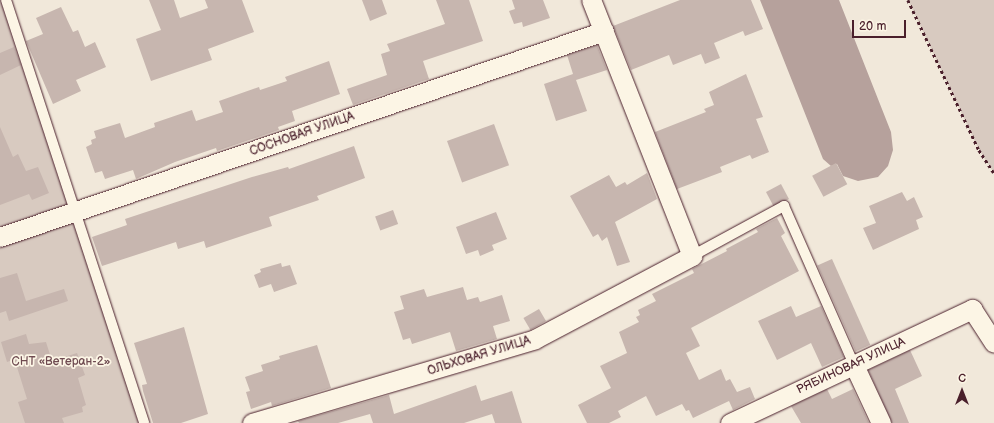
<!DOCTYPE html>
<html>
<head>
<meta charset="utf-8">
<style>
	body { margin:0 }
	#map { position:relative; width:994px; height:423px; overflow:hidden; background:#f1e8da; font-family:"Balsamiq Sans",sans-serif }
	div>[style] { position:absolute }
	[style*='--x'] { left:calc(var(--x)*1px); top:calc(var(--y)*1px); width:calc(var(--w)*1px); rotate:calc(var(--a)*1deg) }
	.green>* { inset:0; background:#d8cac0 }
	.water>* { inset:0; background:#b6a19c }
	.building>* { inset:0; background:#c7b6af; transform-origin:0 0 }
	.path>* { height:2.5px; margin-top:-1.25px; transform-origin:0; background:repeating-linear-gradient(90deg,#4a1f2b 0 3px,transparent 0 6px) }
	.roads { filter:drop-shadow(0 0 1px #4a1f2b) drop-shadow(0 0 1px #4a1f2b) }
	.lane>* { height:10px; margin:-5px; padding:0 5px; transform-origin:5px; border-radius:5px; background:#fcf5e5 }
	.street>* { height:19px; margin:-9.5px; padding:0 9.5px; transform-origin:9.5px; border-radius:9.5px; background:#fcf5e5 }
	span { translate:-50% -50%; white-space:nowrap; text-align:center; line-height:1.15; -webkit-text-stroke:3.5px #fcf5e5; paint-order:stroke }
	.street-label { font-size:12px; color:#4a1f2b }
	.park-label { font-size:12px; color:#6e4a50 }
	.north { position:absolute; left:942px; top:371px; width:40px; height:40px; -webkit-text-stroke:3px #fcf5e5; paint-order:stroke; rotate:0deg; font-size:11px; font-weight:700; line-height:16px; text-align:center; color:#4a1f2b }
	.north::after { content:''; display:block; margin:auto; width:14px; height:18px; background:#4a1f2b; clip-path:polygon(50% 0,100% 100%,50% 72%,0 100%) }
	.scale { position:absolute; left:852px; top:20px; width:54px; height:18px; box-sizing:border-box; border:2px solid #4a1f2b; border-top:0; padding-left:5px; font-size:12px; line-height:14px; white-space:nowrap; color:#4a1f2b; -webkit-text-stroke:3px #fcf5e5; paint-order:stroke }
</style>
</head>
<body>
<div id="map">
	<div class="green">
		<i style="clip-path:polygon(0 0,6px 0,144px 423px,0 423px)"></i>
		<i style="clip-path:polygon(908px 0,994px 0,994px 173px,979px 150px)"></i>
	</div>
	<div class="water">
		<i style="clip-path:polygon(760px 0,839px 0,891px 132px,893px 150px,888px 166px,878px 177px,858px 181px,843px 176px,837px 164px,831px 166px,823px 159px)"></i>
	</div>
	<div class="building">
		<i style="clip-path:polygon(149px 0,174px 0,180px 18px,208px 8px,205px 0,242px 0,254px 32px,208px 49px,212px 60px,151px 81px,136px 39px,161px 30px)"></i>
		<i style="clip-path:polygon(362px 0,382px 0,387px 14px,370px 21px)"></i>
		<i style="clip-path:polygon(436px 0,469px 0,483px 41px,423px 61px,429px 79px,353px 105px,347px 89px,387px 75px,381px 54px,390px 51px,387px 44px,445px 24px)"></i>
		<i style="clip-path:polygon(512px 0,543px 0,550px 18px,523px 27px,522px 22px,514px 24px,509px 11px,515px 9px)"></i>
		<i style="clip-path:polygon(680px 0,751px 0,763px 29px,745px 36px,743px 31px,714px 43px,720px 58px,705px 64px,701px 54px,673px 65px,669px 55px,631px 70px,613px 26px)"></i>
		<i style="clip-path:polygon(61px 7px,73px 32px,78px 30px,85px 47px,95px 42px,106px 67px,76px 80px,81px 91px,53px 104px,26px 41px,43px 34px,36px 18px)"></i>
		<i style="clip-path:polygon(597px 45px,607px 70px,576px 80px,587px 111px,556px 121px,544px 84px,573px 74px,567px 55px)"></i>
		<i style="clip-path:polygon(14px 47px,21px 65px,0 75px,0 53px)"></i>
		<i style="clip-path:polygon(329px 61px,340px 94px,292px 111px,295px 121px,278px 127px,279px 130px,217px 151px,216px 148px,175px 162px,136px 179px,133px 170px,105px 179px,102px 171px,95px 173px,86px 147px,92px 144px,91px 140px,96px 138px,94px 131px,120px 123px,125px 138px,155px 127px,154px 123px,192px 110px,196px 121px,223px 112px,219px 101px,259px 87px,260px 90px,287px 81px,285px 77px)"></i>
		<i style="clip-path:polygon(746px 74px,763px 117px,756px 119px,769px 152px,752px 159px,750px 155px,720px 167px,722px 172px,677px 189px,655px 132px,706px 112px,704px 109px,714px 105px,709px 92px)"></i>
		<i style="left:494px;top:124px;width:44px;height:50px;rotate:70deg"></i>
		<i style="clip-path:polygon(0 127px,13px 157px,18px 154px,26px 171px,38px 167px,49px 193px,32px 200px,29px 194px,0 205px)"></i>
		<i style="clip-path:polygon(354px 146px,365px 178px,317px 196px,319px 200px,269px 217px,272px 226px,206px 248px,204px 241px,178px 249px,176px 242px,102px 266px,92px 237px,127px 225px,125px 219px,252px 177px,288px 167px,289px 169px)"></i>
		<i style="left:836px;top:163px;width:24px;height:27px;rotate:62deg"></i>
		<i style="clip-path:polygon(647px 173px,657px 199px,615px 222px,630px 262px,617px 266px,607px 237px,602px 241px,598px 234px,593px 237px,570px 196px,609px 175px,616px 187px,625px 182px,627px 185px)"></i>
		<i style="left:781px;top:184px;width:17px;height:17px;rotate:62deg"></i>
		<i style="clip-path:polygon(902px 192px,907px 201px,914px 197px,923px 217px,916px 220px,919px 229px,873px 250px,863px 228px,876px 223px,869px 206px)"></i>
		<i style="left:393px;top:210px;width:15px;height:19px;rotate:70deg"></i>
		<i style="clip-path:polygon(496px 212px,507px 239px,492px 245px,494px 250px,480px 256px,478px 250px,466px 254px,456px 227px)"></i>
		<i style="clip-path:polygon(777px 218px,785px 233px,781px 236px,799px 271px,691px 328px,700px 346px,686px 353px,699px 380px,721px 369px,726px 381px,730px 379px,737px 392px,750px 387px,755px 399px,733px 410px,729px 401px,693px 418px,689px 410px,686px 411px,682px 404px,656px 416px,646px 396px,618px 411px,621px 417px,609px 423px,587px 423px,578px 405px,611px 388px,600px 366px,627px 353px,619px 332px,639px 322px,636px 317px,640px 315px,638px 310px,656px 301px,652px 294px,694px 273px,692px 269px,727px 251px,726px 249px,758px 232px,756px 229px)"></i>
		<i style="left:832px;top:259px;width:94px;height:16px;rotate:66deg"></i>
		<i style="clip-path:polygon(281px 263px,282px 267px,290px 265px,297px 284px,274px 292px,271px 284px,259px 288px,254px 275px,261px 272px,260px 269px)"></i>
		<i style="clip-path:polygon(17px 273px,26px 301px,64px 289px,68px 301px,9px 321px,6px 311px,0 313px,0 278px)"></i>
		<i style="clip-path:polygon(463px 287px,467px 300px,478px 297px,480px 302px,502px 295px,510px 321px,493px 326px,497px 339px,456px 351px,450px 332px,412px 344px,410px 338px,403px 340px,394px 312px,404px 309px,400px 296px,424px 289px,427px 297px)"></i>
		<i style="clip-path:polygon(791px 306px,796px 317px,821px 306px,844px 357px,822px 367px,811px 343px,777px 360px,758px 321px)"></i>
		<i style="left:539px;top:309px;width:14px;height:18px;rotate:60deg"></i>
		<i style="clip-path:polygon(184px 327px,208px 414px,181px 423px,153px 423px,143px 391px,142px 385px,147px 384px,134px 343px)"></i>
		<i style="clip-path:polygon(26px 334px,29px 344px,46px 342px,52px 361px,77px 353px,85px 375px,78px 378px,86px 405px,82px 407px,83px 412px,62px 418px,64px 423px,25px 423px,18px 402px,27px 399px,16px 364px,13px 360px,7px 362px,1px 342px)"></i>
		<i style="clip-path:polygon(317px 345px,331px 388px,272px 406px,271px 402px,251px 409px,246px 392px,250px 391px,245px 377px,263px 371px,261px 365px,280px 359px,279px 356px)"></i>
		<i style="clip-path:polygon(910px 350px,922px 376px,895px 389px,909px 423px,892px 423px,868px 370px)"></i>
		<i style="clip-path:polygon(476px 385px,481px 401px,512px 391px,522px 423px,495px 423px,492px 414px,464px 423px,373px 423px,370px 414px,338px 423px,299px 423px,298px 421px,389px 395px,394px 414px)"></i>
		<i style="clip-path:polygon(827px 389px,832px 399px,853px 389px,869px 423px,801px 423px,791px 406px)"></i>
	</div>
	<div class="path">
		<i style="--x:908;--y:0;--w:166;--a:64.7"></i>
		<i style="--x:979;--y:150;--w:27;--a:57"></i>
	</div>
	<div class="roads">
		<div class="lane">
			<i style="--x:6;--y:0;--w:445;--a:71.9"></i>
			<i style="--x:692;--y:256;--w:105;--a:-28.5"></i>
			<i style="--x:784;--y:206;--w:174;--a:66.2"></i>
		</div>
		<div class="street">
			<i style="--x:0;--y:237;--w:638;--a:-18.83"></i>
			<i style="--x:854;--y:365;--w:64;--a:65"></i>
			<i style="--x:252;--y:423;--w:295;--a:-16.5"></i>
			<i style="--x:535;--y:339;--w:178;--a:-27.9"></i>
			<i style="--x:692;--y:256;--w:275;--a:-111.5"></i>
			<i style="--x:730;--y:423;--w:268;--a:-25.2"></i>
			<i style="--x:972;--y:309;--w:40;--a:57.1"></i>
		</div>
	</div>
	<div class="street-label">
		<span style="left:302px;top:134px;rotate:-19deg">СОСНОВАЯ УЛИЦА</span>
		<span style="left:479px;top:356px;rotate:-17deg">ОЛЬХОВАЯ УЛИЦА</span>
		<span style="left:851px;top:366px;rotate:-25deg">РЯБИНОВАЯ УЛИЦА</span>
	</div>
	<div class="park-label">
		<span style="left:61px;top:362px">СНТ «Ветеран-2»</span>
	</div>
	<div class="north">С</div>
	<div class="scale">20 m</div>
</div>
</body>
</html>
